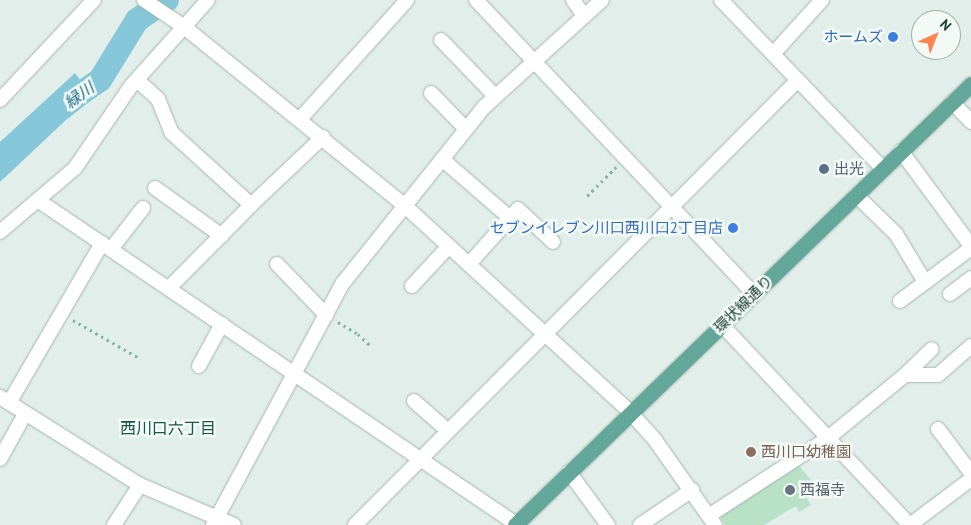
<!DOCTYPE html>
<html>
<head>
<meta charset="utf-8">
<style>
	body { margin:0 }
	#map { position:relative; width:971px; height:525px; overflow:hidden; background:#e2eee9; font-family:"PT Sans","Noto Sans JP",sans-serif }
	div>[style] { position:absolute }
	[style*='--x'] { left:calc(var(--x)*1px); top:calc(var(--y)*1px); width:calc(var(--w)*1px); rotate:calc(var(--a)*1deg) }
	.green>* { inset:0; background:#b9e1c6 }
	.water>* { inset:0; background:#85c7d8 }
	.river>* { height:24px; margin:-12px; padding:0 12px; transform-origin:12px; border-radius:12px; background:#85c7d8 }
	.path>* { height:2.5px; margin-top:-1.25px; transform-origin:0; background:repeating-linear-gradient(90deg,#7fb4a6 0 2.5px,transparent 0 6.5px) }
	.roads { filter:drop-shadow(0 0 1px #a4b6b1) drop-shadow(0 0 1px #a4b6b1) }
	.minor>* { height:14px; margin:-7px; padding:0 7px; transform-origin:7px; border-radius:7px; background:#fff }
	.major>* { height:15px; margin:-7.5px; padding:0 7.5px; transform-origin:7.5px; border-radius:7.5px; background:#62a799 }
	.dots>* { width:14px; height:14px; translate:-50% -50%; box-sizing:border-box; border:2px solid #f3faf6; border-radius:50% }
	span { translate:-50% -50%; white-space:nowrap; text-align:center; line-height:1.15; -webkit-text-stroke:5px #f3faf6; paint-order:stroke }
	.shop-label { font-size:15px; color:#366cbe }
	.right { translate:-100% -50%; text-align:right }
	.service-label { font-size:15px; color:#4e5e75 }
	.left { translate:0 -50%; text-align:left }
	.street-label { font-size:15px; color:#204039 }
	.education-label { font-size:15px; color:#785e54 }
	.worship-label { font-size:15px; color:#5b616d }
	.water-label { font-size:16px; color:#146a82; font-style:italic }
	.neighbourhood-label { font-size:16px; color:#1a5549 }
	.north { position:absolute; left:911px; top:10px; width:50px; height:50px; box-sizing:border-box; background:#f3faf6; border:1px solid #9fb0aa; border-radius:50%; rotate:44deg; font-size:14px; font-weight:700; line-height:20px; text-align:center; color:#204039 }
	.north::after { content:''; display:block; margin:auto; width:18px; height:22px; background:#ff834e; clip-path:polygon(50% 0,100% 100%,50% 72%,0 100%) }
</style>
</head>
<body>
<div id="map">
	<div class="green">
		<i style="clip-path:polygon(799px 466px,821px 491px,807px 499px,811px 505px,799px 512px,796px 506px,764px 525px,725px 525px,720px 515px)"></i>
	</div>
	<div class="water">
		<i style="clip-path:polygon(75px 73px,94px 98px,66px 120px,0 182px,0 142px)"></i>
	</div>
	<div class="river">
		<i style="--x:61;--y:107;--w:47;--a:-34.7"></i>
		<i style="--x:100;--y:80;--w:70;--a:-58.3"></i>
		<i style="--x:137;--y:20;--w:36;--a:-34"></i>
	</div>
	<div class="path">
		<i style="--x:587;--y:196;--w:41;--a:-45"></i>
		<i style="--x:73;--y:320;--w:78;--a:29.8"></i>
		<i style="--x:338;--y:322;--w:23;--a:31"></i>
		<i style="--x:358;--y:334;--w:19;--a:43"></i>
	</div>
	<div class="roads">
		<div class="minor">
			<i style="--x:144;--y:0;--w:47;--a:33.7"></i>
			<i style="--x:183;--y:26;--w:284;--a:39"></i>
			<i style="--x:404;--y:205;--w:191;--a:42.5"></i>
			<i style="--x:545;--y:334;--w:115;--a:42.5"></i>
			<i style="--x:630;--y:412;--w:38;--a:48"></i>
			<i style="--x:655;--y:440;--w:104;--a:54.8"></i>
			<i style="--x:476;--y:0;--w:405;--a:46.6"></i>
			<i style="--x:573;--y:0;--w:19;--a:55"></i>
			<i style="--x:721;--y:0;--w:233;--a:46.2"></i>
			<i style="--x:441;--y:40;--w:78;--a:46"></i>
			<i style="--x:773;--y:54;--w:73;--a:-47.8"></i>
			<i style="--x:137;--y:80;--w:28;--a:42"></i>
			<i style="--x:158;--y:99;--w:37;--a:68"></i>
			<i style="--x:172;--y:133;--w:107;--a:42.3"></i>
			<i style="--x:431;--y:93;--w:50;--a:45.8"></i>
			<i style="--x:0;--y:100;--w:137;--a:-46.8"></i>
			<i style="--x:952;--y:102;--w:28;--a:46"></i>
			<i style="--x:300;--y:119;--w:160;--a:-48"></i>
			<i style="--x:901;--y:151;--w:118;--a:53.6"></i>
			<i style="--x:442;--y:159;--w:90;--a:40.9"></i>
			<i style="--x:510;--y:218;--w:62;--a:131.7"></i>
			<i style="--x:155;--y:188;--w:82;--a:35.6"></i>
			<i style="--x:856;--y:195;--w:56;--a:44.3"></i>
			<i style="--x:896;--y:234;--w:56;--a:58.9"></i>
			<i style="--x:39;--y:201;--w:576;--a:34.1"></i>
			<i style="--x:510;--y:218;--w:12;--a:-48"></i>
			<i style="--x:518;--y:209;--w:48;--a:43.3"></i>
			<i style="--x:0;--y:232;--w:99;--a:-40.5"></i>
			<i style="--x:75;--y:168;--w:99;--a:-55.7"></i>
			<i style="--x:131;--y:86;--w:115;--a:-48.2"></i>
			<i style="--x:111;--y:249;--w:52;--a:-52"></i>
			<i style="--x:277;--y:264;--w:71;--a:46.1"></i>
			<i style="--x:412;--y:286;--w:54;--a:-47.2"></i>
			<i style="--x:169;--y:288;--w:117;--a:-45.3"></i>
			<i style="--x:251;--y:205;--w:99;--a:-43.4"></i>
			<i style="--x:950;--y:294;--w:26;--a:-37"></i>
			<i style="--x:900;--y:301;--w:89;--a:-36.7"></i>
			<i style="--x:722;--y:325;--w:274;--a:46.8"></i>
			<i style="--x:199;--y:366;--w:48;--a:-61.3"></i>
			<i style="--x:905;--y:375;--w:37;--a:-44"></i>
			<i style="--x:0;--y:397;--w:165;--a:32.2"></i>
			<i style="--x:140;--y:485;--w:102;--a:23.1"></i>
			<i style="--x:414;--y:401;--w:45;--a:41.4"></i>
			<i style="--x:9;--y:403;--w:185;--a:-59.8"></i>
			<i style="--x:938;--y:429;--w:55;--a:53.1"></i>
			<i style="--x:0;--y:459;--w:51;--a:-60.9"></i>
			<i style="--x:569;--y:472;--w:66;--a:53.7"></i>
			<i style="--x:710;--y:515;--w:141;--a:-33.1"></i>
			<i style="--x:828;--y:438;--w:99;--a:-39.3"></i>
			<i style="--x:905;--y:375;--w:33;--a:0"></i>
			<i style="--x:938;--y:375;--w:44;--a:-41.3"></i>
			<i style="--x:114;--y:525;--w:48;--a:-57"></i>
			<i style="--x:213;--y:525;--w:275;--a:-61.8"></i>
			<i style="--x:343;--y:283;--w:226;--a:-51.3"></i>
			<i style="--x:484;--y:107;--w:159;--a:-42.2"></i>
			<i style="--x:355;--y:525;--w:628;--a:-45.13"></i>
			<i style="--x:640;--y:525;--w:63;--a:-33.9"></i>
			<i style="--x:910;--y:525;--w:76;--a:-37"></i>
		</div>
		<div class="major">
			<i style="--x:515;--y:525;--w:634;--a:-44.04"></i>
		</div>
	</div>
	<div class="dots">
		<i style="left:893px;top:37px;background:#3f7fe0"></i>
		<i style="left:824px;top:169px;background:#5c6f8a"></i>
		<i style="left:733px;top:228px;background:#3f7fe0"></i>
		<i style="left:751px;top:452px;background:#8d6e63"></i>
		<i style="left:790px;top:490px;background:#6b7280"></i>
	</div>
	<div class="shop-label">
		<span class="right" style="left:883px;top:37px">ホームズ</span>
		<span class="right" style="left:723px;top:228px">セブンイレブン川口西川口2丁目店</span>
	</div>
	<div class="service-label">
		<span class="left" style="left:834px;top:169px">出光</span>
	</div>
	<div class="street-label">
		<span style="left:743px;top:304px;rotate:-44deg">環状線通り</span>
	</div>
	<div class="education-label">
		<span class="left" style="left:761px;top:452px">西川口幼稚園</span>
	</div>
	<div class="worship-label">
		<span class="left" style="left:800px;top:490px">西福寺</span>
	</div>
	<div class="water-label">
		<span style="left:79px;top:95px;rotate:-36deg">緑川</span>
	</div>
	<div class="neighbourhood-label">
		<span style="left:168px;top:428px">西川口六丁目</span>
	</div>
	<div class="north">N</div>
</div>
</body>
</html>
